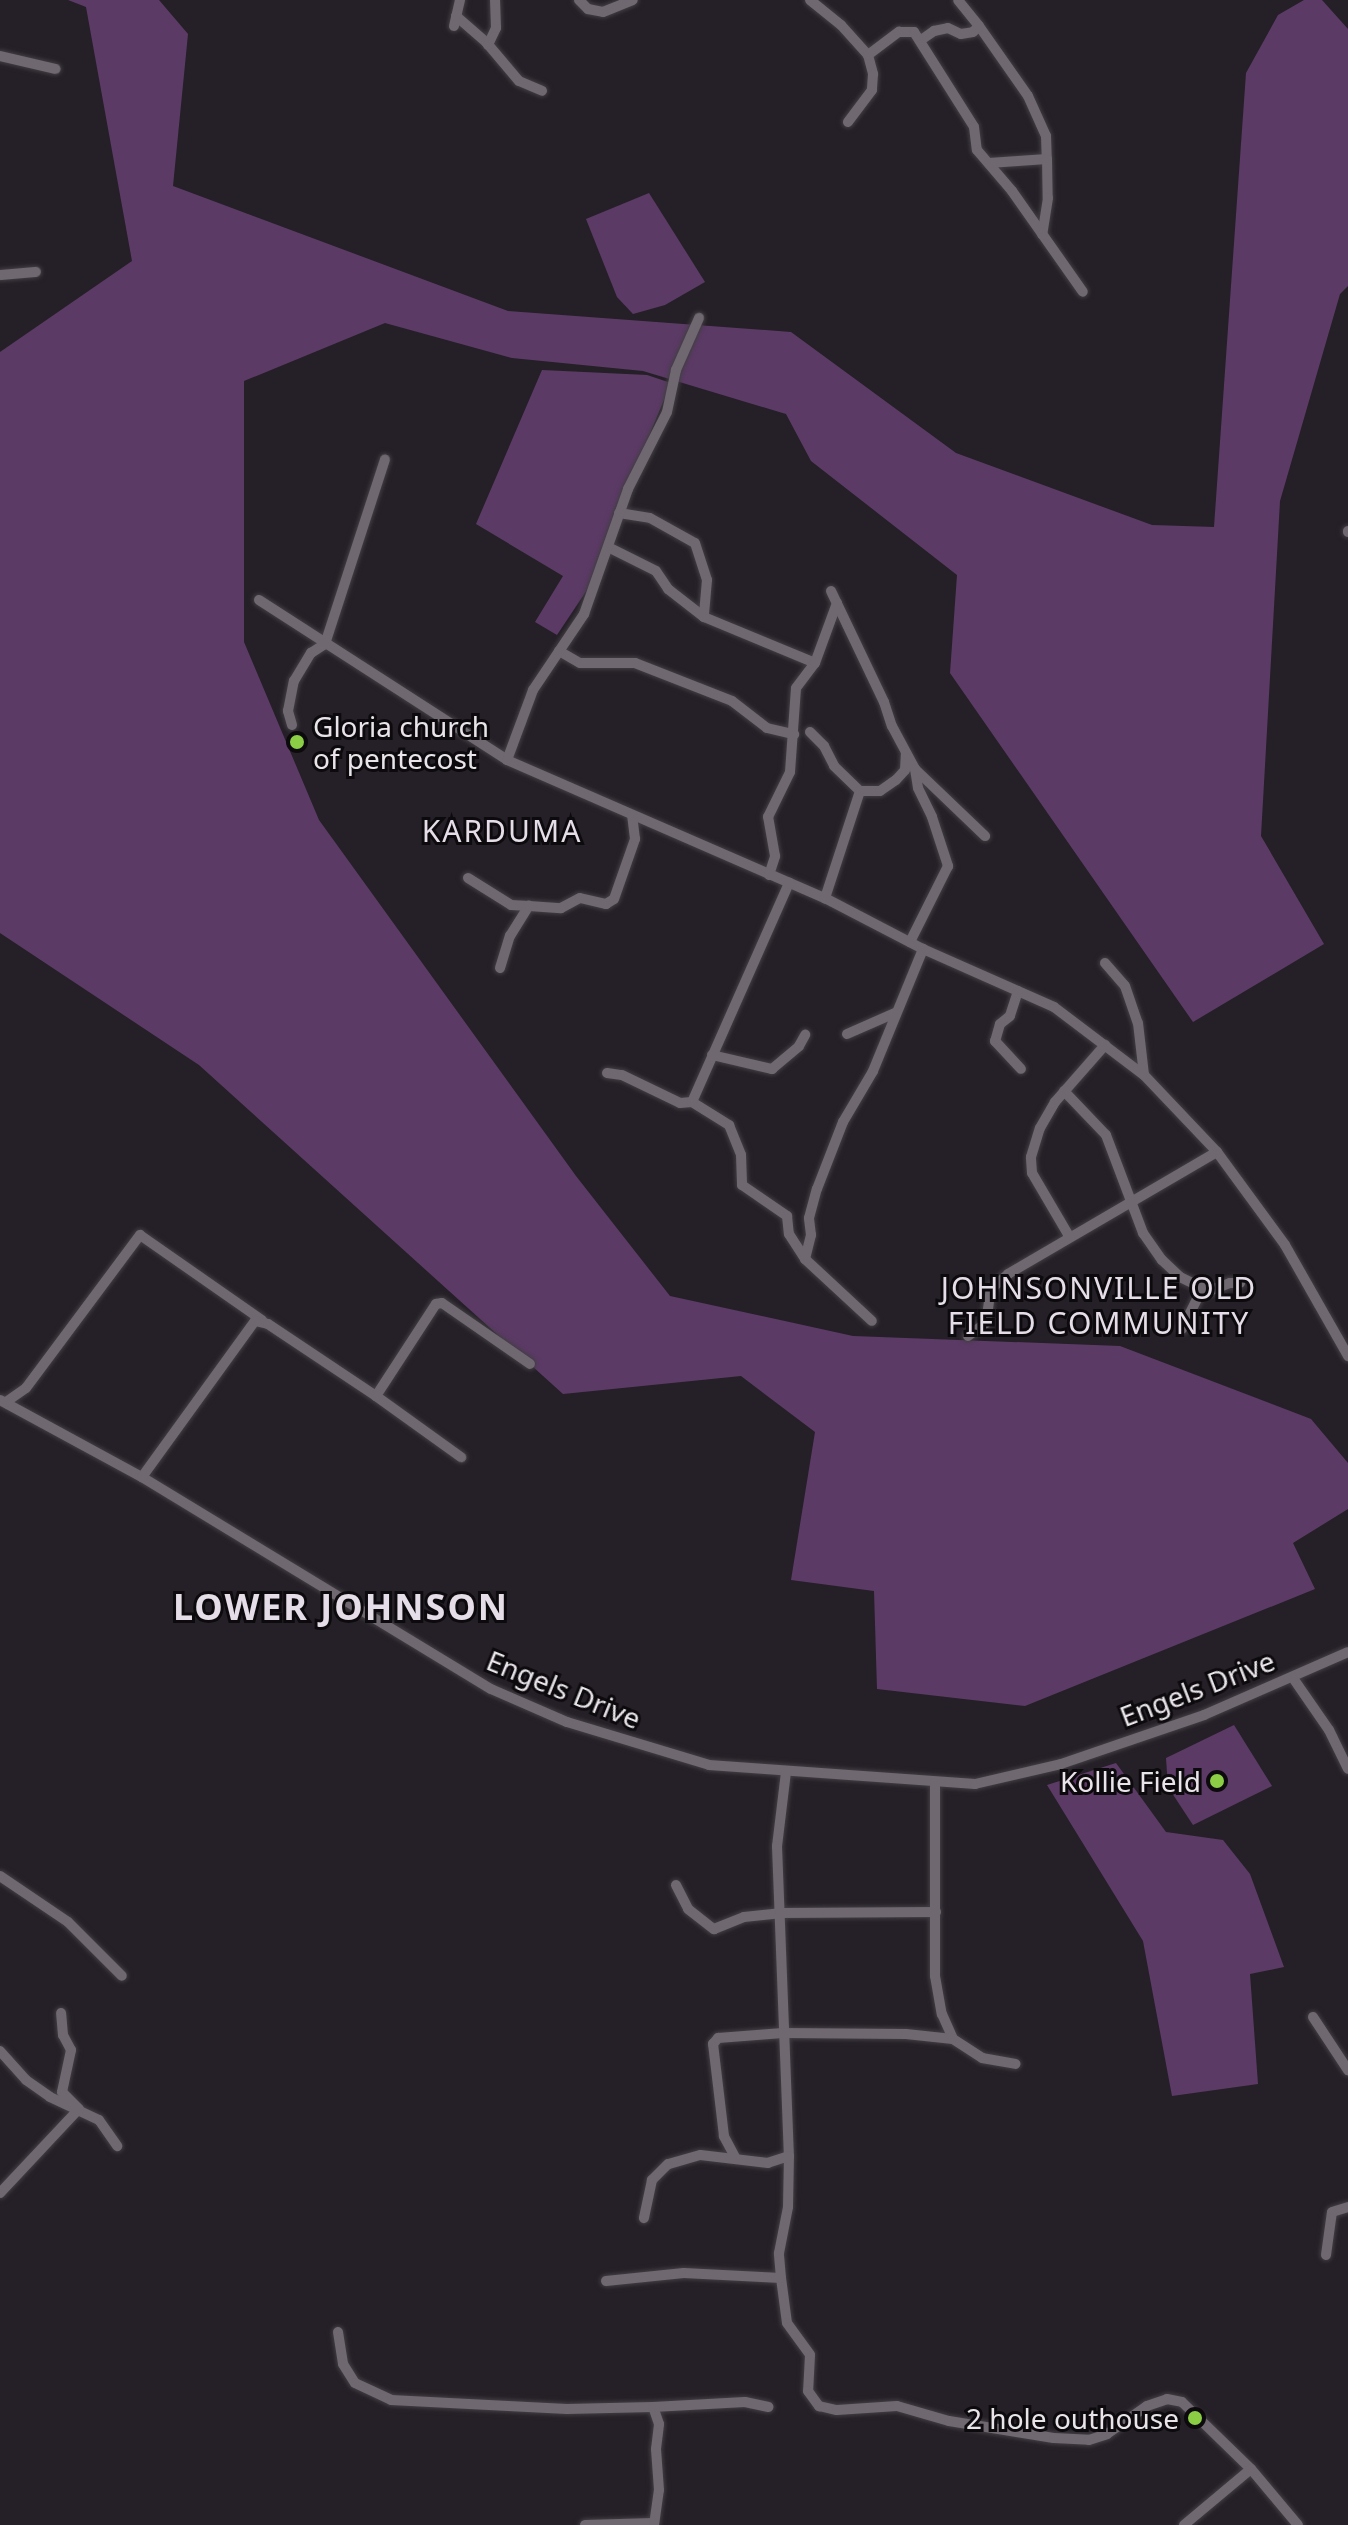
<!DOCTYPE html>
<html>
<head>
<meta charset="utf-8">
<style>
	body { margin:0 }
	#map { position:relative; width:1348px; height:2525px; overflow:hidden; background:#252027; font-family:"Noto Sans",sans-serif }
	div>[style] { position:absolute }
	[style*='--x'] { left:calc(var(--x)*1px); top:calc(var(--y)*1px); width:calc(var(--w)*1px); rotate:calc(var(--a)*1deg) }
	.green>* { inset:0; background:#5c3a66 }
	.roads { filter:drop-shadow(0 0 2px #423e44) drop-shadow(0 0 2px #423e44) }
	.minor>* { height:10px; margin:-5px; padding:0 5px; transform-origin:5px; border-radius:5px; background:#6f6871 }
	.dots>* { width:22px; height:22px; translate:-50% -50%; box-sizing:border-box; border:4px solid #0d0a0e; border-radius:50% }
	span { translate:-50% -50%; white-space:nowrap; text-align:center; line-height:1.15; -webkit-text-stroke:6px #0d0a0e; paint-order:stroke }
	.poi-label { font-size:28px; color:#e8e4e9 }
	.left { translate:0 -50%; text-align:left }
	.right { translate:-100% -50%; text-align:right }
	.street-label { font-size:28px; color:#e8e4e9 }
	.neighbourhood-label { font-size:30px; color:#e5dde7; letter-spacing:2px }
	.district-label { font-size:36px; color:#e5dde7; font-weight:700; letter-spacing:2px }
</style>
</head>
<body>
<div id="map">
	<div class="green">
		<i style="clip-path:polygon(68px 0,159px 0,188px 34px,173px 186px,508px 311px,791px 332px,956px 453px,1152px 525px,1214px 527px,1246px 73px,1278px 15px,1304px 0,1322px 0,1348px 29px,1348px 286px,1340px 294px,1280px 501px,1261px 836px,1324px 944px,1193px 1022px,950px 673px,957px 575px,811px 461px,786px 414px,643px 371px,512px 358px,385px 323px,244px 381px,244px 642px,319px 820px,576px 1176px,670px 1296px,853px 1336px,1120px 1346px,1311px 1419px,1348px 1463px,1348px 1509px,1293px 1543px,1315px 1589px,1025px 1706px,877px 1689px,874px 1591px,791px 1580px,815px 1432px,741px 1376px,563px 1394px,199px 1065px,0 933px,0 352px,132px 261px,86px 7px)"></i>
		<i style="clip-path:polygon(649px 193px,705px 282px,665px 305px,633px 314px,617px 297px,586px 219px)"></i>
		<i style="clip-path:polygon(542px 370px,647px 375px,671px 383px,605px 542px,591px 584px,557px 635px,535px 622px,563px 576px,476px 524px)"></i>
		<i style="clip-path:polygon(1234px 1725px,1272px 1786px,1193px 1825px,1168px 1787px,1166px 1758px)"></i>
		<i style="clip-path:polygon(1116px 1763px,1166px 1832px,1223px 1840px,1250px 1874px,1284px 1967px,1250px 1974px,1258px 2084px,1172px 2096px,1143px 1941px,1047px 1785px)"></i>
	</div>
	<div class="roads">
		<div class="minor">
			<i style="--x:579;--y:0;--w:13;--a:45"></i>
			<i style="--x:588;--y:9;--w:15;--a:11"></i>
			<i style="--x:603;--y:12;--w:32;--a:-22"></i>
			<i style="--x:810;--y:0;--w:40;--a:39"></i>
			<i style="--x:841;--y:25;--w:40;--a:48"></i>
			<i style="--x:868;--y:55;--w:20;--a:75"></i>
			<i style="--x:873;--y:74;--w:16;--a:94"></i>
			<i style="--x:872;--y:90;--w:40;--a:127"></i>
			<i style="--x:456;--y:16;--w:40;--a:41"></i>
			<i style="--x:486;--y:42;--w:51;--a:49.8"></i>
			<i style="--x:519;--y:81;--w:25;--a:23"></i>
			<i style="--x:454;--y:26;--w:27;--a:-77"></i>
			<i style="--x:979;--y:26;--w:85;--a:55"></i>
			<i style="--x:1028;--y:96;--w:44;--a:65.8"></i>
			<i style="--x:1046;--y:136;--w:23;--a:88"></i>
			<i style="--x:921;--y:40;--w:16;--a:-35"></i>
			<i style="--x:934;--y:31;--w:14;--a:-12"></i>
			<i style="--x:948;--y:28;--w:14;--a:25"></i>
			<i style="--x:961;--y:34;--w:12;--a:-9"></i>
			<i style="--x:973;--y:32;--w:8;--a:-45"></i>
			<i style="--x:979;--y:26;--w:33;--a:-129"></i>
			<i style="--x:488;--y:45;--w:19;--a:-65"></i>
			<i style="--x:496;--y:28;--w:28;--a:-92"></i>
			<i style="--x:868;--y:55;--w:39;--a:-37"></i>
			<i style="--x:899;--y:32;--w:15;--a:0"></i>
			<i style="--x:914;--y:32;--w:112;--a:57.7"></i>
			<i style="--x:974;--y:127;--w:23;--a:83"></i>
			<i style="--x:977;--y:150;--w:54;--a:49.5"></i>
			<i style="--x:1012;--y:191;--w:123;--a:54.9"></i>
			<i style="--x:0;--y:56;--w:57;--a:13.1"></i>
			<i style="--x:989;--y:163;--w:58;--a:-3.9"></i>
			<i style="--x:1047;--y:159;--w:39;--a:89"></i>
			<i style="--x:1048;--y:198;--w:37;--a:99"></i>
			<i style="--x:0;--y:275;--w:36;--a:-5"></i>
			<i style="--x:619;--y:513;--w:31;--a:9"></i>
			<i style="--x:650;--y:518;--w:51;--a:29.1"></i>
			<i style="--x:695;--y:543;--w:39;--a:72"></i>
			<i style="--x:707;--y:580;--w:37;--a:95"></i>
			<i style="--x:1348;--y:532;--w:1;--a:-90"></i>
			<i style="--x:610;--y:548;--w:51;--a:26.6"></i>
			<i style="--x:656;--y:571;--w:22;--a:56"></i>
			<i style="--x:668;--y:589;--w:46;--a:37.9"></i>
			<i style="--x:704;--y:617;--w:120;--a:22.5"></i>
			<i style="--x:831;--y:591;--w:123;--a:64.5"></i>
			<i style="--x:884;--y:702;--w:25;--a:72"></i>
			<i style="--x:892;--y:726;--w:49;--a:61.9"></i>
			<i style="--x:915;--y:769;--w:19;--a:81"></i>
			<i style="--x:918;--y:788;--w:32;--a:64"></i>
			<i style="--x:932;--y:817;--w:52;--a:71.9"></i>
			<i style="--x:948;--y:866;--w:85;--a:116.6"></i>
			<i style="--x:259;--y:600;--w:295;--a:32.8"></i>
			<i style="--x:507;--y:760;--w:347;--a:23.5"></i>
			<i style="--x:825;--y:898;--w:110;--a:27.5"></i>
			<i style="--x:923;--y:949;--w:143;--a:23.9"></i>
			<i style="--x:1054;--y:1007;--w:113;--a:37.1"></i>
			<i style="--x:1144;--y:1075;--w:106;--a:46.5"></i>
			<i style="--x:1217;--y:1152;--w:115;--a:53.8"></i>
			<i style="--x:1285;--y:1245;--w:128;--a:60.4"></i>
			<i style="--x:559;--y:651;--w:24;--a:30"></i>
			<i style="--x:580;--y:663;--w:55;--a:0"></i>
			<i style="--x:635;--y:663;--w:104;--a:21.4"></i>
			<i style="--x:732;--y:701;--w:44;--a:37.6"></i>
			<i style="--x:767;--y:728;--w:28;--a:13"></i>
			<i style="--x:292;--y:725;--w:15;--a:-106"></i>
			<i style="--x:288;--y:711;--w:31;--a:-79"></i>
			<i style="--x:294;--y:681;--w:33;--a:-59"></i>
			<i style="--x:311;--y:653;--w:17;--a:-33"></i>
			<i style="--x:325;--y:644;--w:194;--a:-72"></i>
			<i style="--x:810;--y:732;--w:20;--a:45"></i>
			<i style="--x:824;--y:746;--w:22;--a:63"></i>
			<i style="--x:834;--y:766;--w:36;--a:44"></i>
			<i style="--x:860;--y:791;--w:113;--a:108.1"></i>
			<i style="--x:507;--y:760;--w:75;--a:-69.6"></i>
			<i style="--x:533;--y:690;--w:92;--a:-56.1"></i>
			<i style="--x:584;--y:614;--w:133;--a:-70.6"></i>
			<i style="--x:628;--y:489;--w:86;--a:-63.1"></i>
			<i style="--x:667;--y:412;--w:43;--a:-77.9"></i>
			<i style="--x:676;--y:370;--w:57;--a:-66.1"></i>
			<i style="--x:915;--y:769;--w:97;--a:43.7"></i>
			<i style="--x:860;--y:791;--w:20;--a:0"></i>
			<i style="--x:880;--y:791;--w:19;--a:-35"></i>
			<i style="--x:896;--y:780;--w:13;--a:-48"></i>
			<i style="--x:905;--y:770;--w:17;--a:-87"></i>
			<i style="--x:769;--y:875;--w:20;--a:-72"></i>
			<i style="--x:775;--y:856;--w:40;--a:-100"></i>
			<i style="--x:768;--y:817;--w:50;--a:-63.9"></i>
			<i style="--x:790;--y:772;--w:84;--a:-85.9"></i>
			<i style="--x:796;--y:688;--w:31;--a:-53"></i>
			<i style="--x:815;--y:663;--w:64;--a:-69.9"></i>
			<i style="--x:468;--y:878;--w:51;--a:32.1"></i>
			<i style="--x:511;--y:905;--w:18;--a:3"></i>
			<i style="--x:1105;--y:963;--w:30;--a:49"></i>
			<i style="--x:1125;--y:986;--w:39;--a:71"></i>
			<i style="--x:1138;--y:1023;--w:52;--a:83.4"></i>
			<i style="--x:500;--y:968;--w:34;--a:-73"></i>
			<i style="--x:510;--y:936;--w:36;--a:-58"></i>
			<i style="--x:529;--y:906;--w:32;--a:4"></i>
			<i style="--x:561;--y:908;--w:21;--a:-28"></i>
			<i style="--x:580;--y:898;--w:27;--a:13"></i>
			<i style="--x:606;--y:904;--w:9;--a:-32"></i>
			<i style="--x:614;--y:899;--w:64;--a:-70.7"></i>
			<i style="--x:635;--y:839;--w:24;--a:-97"></i>
			<i style="--x:1018;--y:991;--w:26;--a:108"></i>
			<i style="--x:1010;--y:1016;--w:13;--a:141"></i>
			<i style="--x:1000;--y:1024;--w:18;--a:106"></i>
			<i style="--x:995;--y:1041;--w:38;--a:47"></i>
			<i style="--x:847;--y:1034;--w:52;--a:-23.6"></i>
			<i style="--x:712;--y:1055;--w:62;--a:13.1"></i>
			<i style="--x:772;--y:1069;--w:35;--a:-40"></i>
			<i style="--x:799;--y:1046;--w:13;--a:-61"></i>
			<i style="--x:607;--y:1073;--w:15;--a:8"></i>
			<i style="--x:622;--y:1075;--w:64;--a:25.8"></i>
			<i style="--x:680;--y:1103;--w:12;--a:-5"></i>
			<i style="--x:692;--y:1102;--w:44;--a:31.9"></i>
			<i style="--x:729;--y:1125;--w:32;--a:68"></i>
			<i style="--x:741;--y:1155;--w:30;--a:88"></i>
			<i style="--x:742;--y:1185;--w:55;--a:34.6"></i>
			<i style="--x:787;--y:1216;--w:18;--a:84"></i>
			<i style="--x:789;--y:1234;--w:30;--a:57"></i>
			<i style="--x:805;--y:1259;--w:91;--a:42.8"></i>
			<i style="--x:1064;--y:1091;--w:61;--a:46.3"></i>
			<i style="--x:1106;--y:1135;--w:105;--a:69.3"></i>
			<i style="--x:1143;--y:1233;--w:33;--a:55"></i>
			<i style="--x:1162;--y:1260;--w:25;--a:43"></i>
			<i style="--x:1180;--y:1277;--w:32;--a:26"></i>
			<i style="--x:1209;--y:1291;--w:22;--a:-21"></i>
			<i style="--x:1230;--y:1283;--w:10;--a:0"></i>
			<i style="--x:692;--y:1102;--w:240;--a:-66.1"></i>
			<i style="--x:1069;--y:1236;--w:73;--a:-120.4"></i>
			<i style="--x:1032;--y:1173;--w:16;--a:-94"></i>
			<i style="--x:1031;--y:1157;--w:30;--a:-73"></i>
			<i style="--x:1040;--y:1128;--w:30;--a:-60"></i>
			<i style="--x:1055;--y:1102;--w:76;--a:-48.7"></i>
			<i style="--x:805;--y:1259;--w:25;--a:-76"></i>
			<i style="--x:811;--y:1235;--w:17;--a:-97"></i>
			<i style="--x:809;--y:1218;--w:30;--a:-75"></i>
			<i style="--x:817;--y:1189;--w:72;--a:-68.8"></i>
			<i style="--x:843;--y:1122;--w:59;--a:-59.5"></i>
			<i style="--x:873;--y:1071;--w:132;--a:-67.7"></i>
			<i style="--x:1182;--y:1329;--w:45;--a:-63.4"></i>
			<i style="--x:968;--y:1336;--w:22;--a:-36"></i>
			<i style="--x:986;--y:1323;--w:34;--a:-82"></i>
			<i style="--x:991;--y:1289;--w:23;--a:-41"></i>
			<i style="--x:1008;--y:1274;--w:242;--a:-30.3"></i>
			<i style="--x:376;--y:1396;--w:105;--a:35.7"></i>
			<i style="--x:0;--y:1400;--w:162;--a:28.5"></i>
			<i style="--x:142;--y:1477;--w:408;--a:31.3"></i>
			<i style="--x:491;--y:1689;--w:83;--a:23.5"></i>
			<i style="--x:567;--y:1722;--w:148;--a:16.8"></i>
			<i style="--x:709;--y:1765;--w:267;--a:4.1"></i>
			<i style="--x:975;--y:1784;--w:88;--a:-13.1"></i>
			<i style="--x:1061;--y:1764;--w:151;--a:-18.9"></i>
			<i style="--x:1204;--y:1715;--w:157;--a:-23.6"></i>
			<i style="--x:6;--y:1402;--w:24;--a:-35"></i>
			<i style="--x:26;--y:1388;--w:191;--a:-53.3"></i>
			<i style="--x:140;--y:1235;--w:149;--a:34.9"></i>
			<i style="--x:142;--y:1477;--w:193;--a:-54.1"></i>
			<i style="--x:255;--y:1321;--w:13;--a:13"></i>
			<i style="--x:268;--y:1324;--w:130;--a:33.7"></i>
			<i style="--x:376;--y:1396;--w:110;--a:-56.9"></i>
			<i style="--x:436;--y:1304;--w:6;--a:-9"></i>
			<i style="--x:442;--y:1303;--w:107;--a:34.7"></i>
			<i style="--x:1293;--y:1678;--w:63;--a:55.3"></i>
			<i style="--x:1329;--y:1730;--w:43;--a:64"></i>
			<i style="--x:786;--y:1772;--w:75;--a:96.9"></i>
			<i style="--x:777;--y:1846;--w:310;--a:87.8"></i>
			<i style="--x:935;--y:1783;--w:193;--a:90"></i>
			<i style="--x:935;--y:1976;--w:39;--a:80"></i>
			<i style="--x:942;--y:2014;--w:27;--a:66"></i>
			<i style="--x:0;--y:1876;--w:82;--a:34.1"></i>
			<i style="--x:68;--y:1922;--w:76;--a:45"></i>
			<i style="--x:676;--y:1885;--w:27;--a:63"></i>
			<i style="--x:688;--y:1909;--w:33;--a:38"></i>
			<i style="--x:714;--y:1929;--w:32;--a:-22"></i>
			<i style="--x:744;--y:1917;--w:36;--a:-6"></i>
			<i style="--x:780;--y:1913;--w:156;--a:-0.4"></i>
			<i style="--x:1313;--y:2017;--w:64;--a:56.6"></i>
			<i style="--x:0;--y:2051;--w:39;--a:48"></i>
			<i style="--x:26;--y:2080;--w:29;--a:35"></i>
			<i style="--x:50;--y:2097;--w:54;--a:25.1"></i>
			<i style="--x:99;--y:2120;--w:32;--a:55"></i>
			<i style="--x:735;--y:2157;--w:24;--a:-118"></i>
			<i style="--x:724;--y:2136;--w:93;--a:-96.8"></i>
			<i style="--x:713;--y:2044;--w:8;--a:-50"></i>
			<i style="--x:718;--y:2038;--w:65;--a:-4.4"></i>
			<i style="--x:783;--y:2033;--w:123;--a:0.5"></i>
			<i style="--x:906;--y:2034;--w:47;--a:6.1"></i>
			<i style="--x:953;--y:2039;--w:35;--a:33"></i>
			<i style="--x:982;--y:2058;--w:34;--a:10"></i>
			<i style="--x:0;--y:2193;--w:115;--a:-46.8"></i>
			<i style="--x:79;--y:2109;--w:24;--a:-135"></i>
			<i style="--x:62;--y:2092;--w:43;--a:-77.9"></i>
			<i style="--x:71;--y:2050;--w:17;--a:-118"></i>
			<i style="--x:63;--y:2035;--w:22;--a:-95"></i>
			<i style="--x:1326;--y:2255;--w:43;--a:-82.1"></i>
			<i style="--x:1332;--y:2212;--w:17;--a:-17"></i>
			<i style="--x:781;--y:2278;--w:45;--a:82.4"></i>
			<i style="--x:787;--y:2323;--w:39;--a:54"></i>
			<i style="--x:810;--y:2355;--w:36;--a:93"></i>
			<i style="--x:808;--y:2391;--w:19;--a:54"></i>
			<i style="--x:819;--y:2406;--w:18;--a:13"></i>
			<i style="--x:837;--y:2410;--w:60;--a:-3.8"></i>
			<i style="--x:897;--y:2406;--w:54;--a:16.1"></i>
			<i style="--x:949;--y:2421;--w:106;--a:9.2"></i>
			<i style="--x:1054;--y:2438;--w:35;--a:3"></i>
			<i style="--x:1089;--y:2440;--w:19;--a:-18"></i>
			<i style="--x:1107;--y:2434;--w:49;--a:-35"></i>
			<i style="--x:1147;--y:2406;--w:21;--a:-19"></i>
			<i style="--x:1167;--y:2399;--w:15;--a:11"></i>
			<i style="--x:1182;--y:2402;--w:96;--a:44.2"></i>
			<i style="--x:1251;--y:2469;--w:73;--a:50"></i>
			<i style="--x:606;--y:2281;--w:78;--a:-5.9"></i>
			<i style="--x:684;--y:2273;--w:97;--a:3"></i>
			<i style="--x:781;--y:2278;--w:25;--a:-95"></i>
			<i style="--x:779;--y:2253;--w:47;--a:-78.9"></i>
			<i style="--x:788;--y:2207;--w:51;--a:-88.9"></i>
			<i style="--x:789;--y:2156;--w:22;--a:162"></i>
			<i style="--x:768;--y:2163;--w:68;--a:-173.3"></i>
			<i style="--x:700;--y:2155;--w:33;--a:164"></i>
			<i style="--x:668;--y:2164;--w:23;--a:135"></i>
			<i style="--x:652;--y:2180;--w:39;--a:102"></i>
			<i style="--x:338;--y:2332;--w:32;--a:81"></i>
			<i style="--x:343;--y:2364;--w:22;--a:58"></i>
			<i style="--x:355;--y:2383;--w:40;--a:25"></i>
			<i style="--x:391;--y:2400;--w:176;--a:2.9"></i>
			<i style="--x:567;--y:2409;--w:86;--a:-1.3"></i>
			<i style="--x:585;--y:2525;--w:68;--a:-1.7"></i>
			<i style="--x:654;--y:2525;--w:35;--a:-82"></i>
			<i style="--x:659;--y:2490;--w:41;--a:-94.2"></i>
			<i style="--x:656;--y:2449;--w:25;--a:-83"></i>
			<i style="--x:659;--y:2424;--w:18;--a:-109"></i>
			<i style="--x:653;--y:2407;--w:92;--a:-3.1"></i>
			<i style="--x:745;--y:2402;--w:24;--a:12"></i>
			<i style="--x:1184;--y:2525;--w:87;--a:-39.9"></i>
		</div>
	</div>
	<div class="dots">
		<i style="left:297px;top:742px;background:#8bce46"></i>
		<i style="left:1217px;top:1781px;background:#8bce46"></i>
		<i style="left:1195px;top:2418px;background:#8bce46"></i>
	</div>
	<div class="poi-label">
		<span class="left" style="left:313px;top:742px">Gloria church<br>of pentecost</span>
		<span class="right" style="left:1201px;top:1781px">Kollie Field</span>
		<span class="right" style="left:1179px;top:2418px">2 hole outhouse</span>
	</div>
	<div class="street-label">
		<span style="left:1197px;top:1688px;rotate:-21deg">Engels Drive</span>
		<span style="left:564px;top:1689px;rotate:22deg">Engels Drive</span>
	</div>
	<div class="neighbourhood-label">
		<span style="left:502px;top:831px">KARDUMA</span>
		<span style="left:1099px;top:1305px">JOHNSONVILLE OLD<br>FIELD COMMUNITY</span>
	</div>
	<div class="district-label">
		<span style="left:341px;top:1607px">LOWER JOHNSON</span>
	</div>
</div>
</body>
</html>
